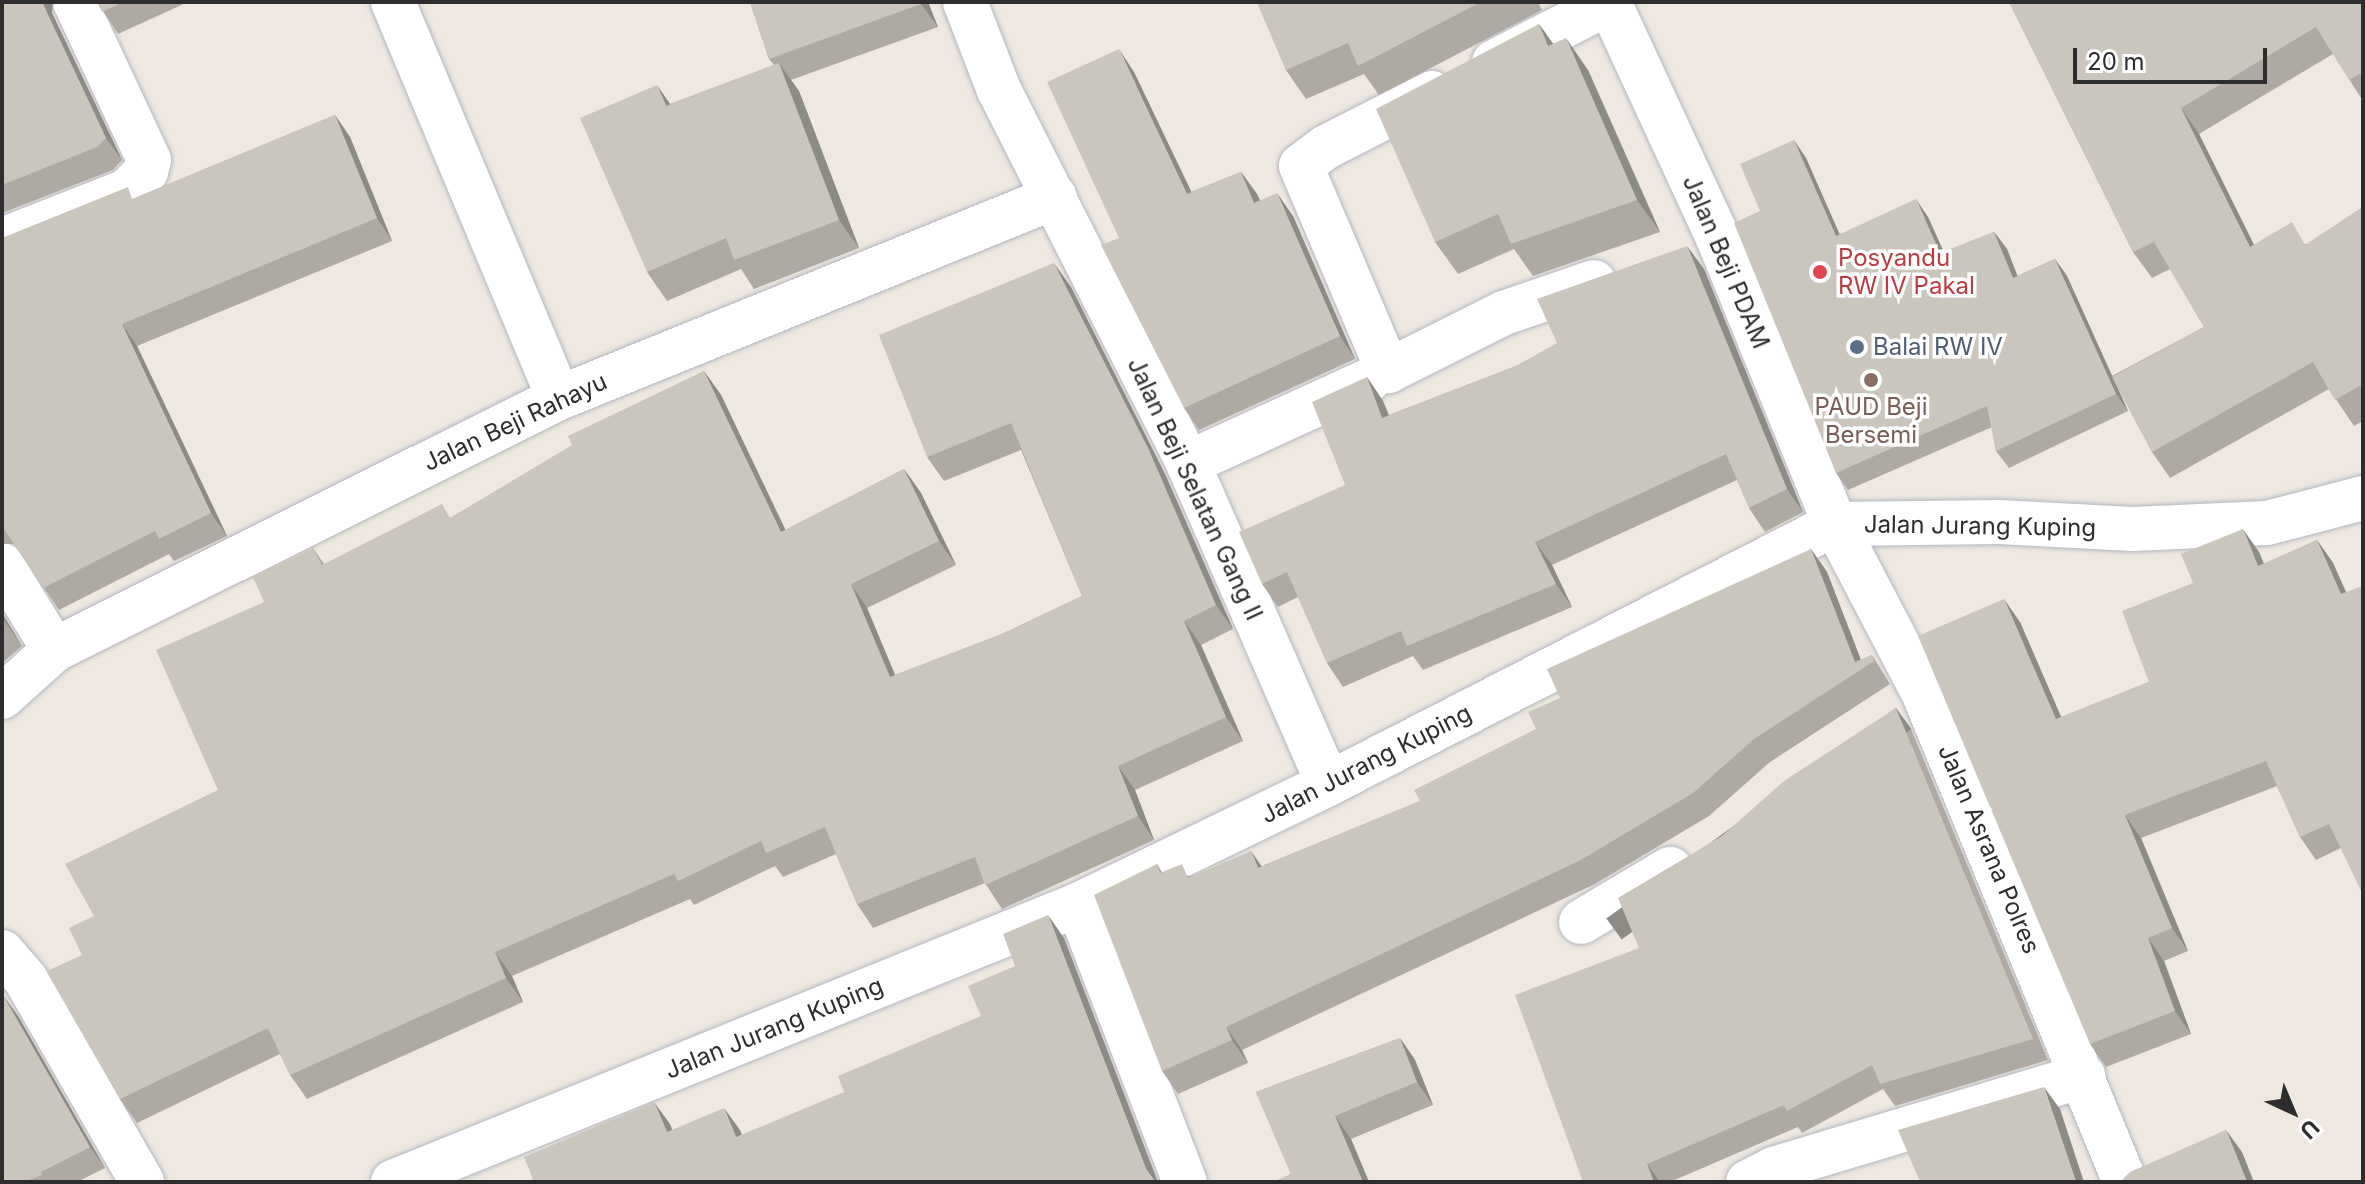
<!DOCTYPE html>
<html>
<head>
<meta charset="utf-8">
<style>
	body { margin:0 }
	#map { position:relative; width:2365px; height:1184px; overflow:hidden; background:#eee8e0; font-family:Inter,sans-serif }
	div>[style] { position:absolute }
	[style*='--x'] { left:calc(var(--x)*1px); top:calc(var(--y)*1px); width:calc(var(--w)*1px); rotate:calc(var(--a)*1deg) }
	.roads { filter:drop-shadow(0 0 2px #b3b6c0) drop-shadow(0 0 2px #b3b6c0) }
	.street>* { height:44px; margin:-22px; padding:0 22px; transform-origin:22px; border-radius:22px; background:#fff }
	.secondary>* { height:44px; margin:-22px; padding:0 22px; transform-origin:22px; border-radius:22px; background:#fff }
	.wall>* { inset:0; background:#aeaaa3 }
	.shaded-wall>* { inset:0; background:#8d8b85; transform-origin:0 0 }
	.building>* { inset:0; background:#cac6be }
	.dots>* { width:22px; height:22px; translate:-50% -50%; box-sizing:border-box; border:4px solid #fff; border-radius:50% }
	span { translate:-50% -50%; white-space:nowrap; text-align:center; line-height:1.15; -webkit-text-stroke:7px #fff; paint-order:stroke }
	.health-label { font-size:24px; color:#be3a42 }
	.left { translate:0 -50%; text-align:left }
	.street-label { font-size:24px; color:#2d2d2d }
	.service-label { font-size:24px; color:#4e5e75 }
	.education-label { font-size:24px; color:#785e54 }
	.frame { position:absolute; inset:0; border:4px solid #2d2d2d; pointer-events:none }
	.north { position:absolute; left:2253px; top:1072px; width:80px; height:80px; -webkit-text-stroke:6px #fff; paint-order:stroke; rotate:136deg; font-size:22px; font-weight:700; line-height:32px; text-align:center; color:#2d2d2d }
	.north::after { content:''; display:block; margin:auto; width:28px; height:36px; background:#2d2d2d; clip-path:polygon(50% 0,100% 100%,50% 72%,0 100%) }
	.scale { position:absolute; left:2073px; top:48px; width:194px; height:36px; box-sizing:border-box; border:4px solid #2d2d2d; border-top:0; padding-left:10px; font-size:24px; line-height:28px; white-space:nowrap; color:#2d2d2d; -webkit-text-stroke:6px #fff; paint-order:stroke }
</style>
</head>
<body>
<div id="map">
	<div class="roads">
		<div class="street">
			<i style="--x:393;--y:2;--w:429;--a:67.3"></i>
			<i style="--x:965;--y:2;--w:94;--a:68.9"></i>
			<i style="--x:999;--y:90;--w:418;--a:63.1"></i>
			<i style="--x:1188;--y:463;--w:350;--a:66.4"></i>
			<i style="--x:1609;--y:2;--w:260;--a:65.2"></i>
			<i style="--x:1718;--y:238;--w:309;--a:67.8"></i>
			<i style="--x:1835;--y:524;--w:190;--a:62.4"></i>
			<i style="--x:1923;--y:692;--w:530;--a:67.6"></i>
			<i style="--x:1494;--y:62;--w:129;--a:-27.2"></i>
			<i style="--x:1432;--y:93;--w:119;--a:153"></i>
			<i style="--x:1326;--y:147;--w:31;--a:143"></i>
			<i style="--x:1301;--y:166;--w:223;--a:67"></i>
			<i style="--x:1388;--y:371;--w:130;--a:-26.6"></i>
			<i style="--x:1504;--y:313;--w:95;--a:-19"></i>
			<i style="--x:2;--y:240;--w:134;--a:-21.4"></i>
			<i style="--x:127;--y:191;--w:28;--a:-46"></i>
			<i style="--x:146;--y:171;--w:11;--a:-75"></i>
			<i style="--x:149;--y:160;--w:174;--a:-115.1"></i>
			<i style="--x:1188;--y:463;--w:198;--a:-24.5"></i>
			<i style="--x:2;--y:565;--w:100;--a:58.5"></i>
			<i style="--x:2;--y:697;--w:70;--a:-42.1"></i>
			<i style="--x:54;--y:650;--w:564;--a:-26.52"></i>
			<i style="--x:559;--y:398;--w:535;--a:-22.06"></i>
			<i style="--x:1078;--y:905;--w:297;--a:68.9"></i>
			<i style="--x:1581;--y:922;--w:104;--a:-30.8"></i>
			<i style="--x:2;--y:952;--w:37;--a:49"></i>
			<i style="--x:26;--y:980;--w:233;--a:60.1"></i>
			<i style="--x:1748;--y:1182;--w:28;--a:-27"></i>
			<i style="--x:1773;--y:1169;--w:324;--a:-16.7"></i>
		</div>
		<div class="secondary">
			<i style="--x:393;--y:1182;--w:739;--a:-22.02"></i>
			<i style="--x:1078;--y:905;--w:278;--a:-25.8"></i>
			<i style="--x:1328;--y:784;--w:570;--a:-27.15"></i>
			<i style="--x:1835;--y:524;--w:164;--a:-0.7"></i>
			<i style="--x:1999;--y:522;--w:134;--a:3"></i>
			<i style="--x:2133;--y:529;--w:134;--a:-2.6"></i>
			<i style="--x:2267;--y:523;--w:99;--a:-14.6"></i>
		</div>
	</div>
	<div class="wall">
		<i style="clip-path:polygon(2px 2px,52px 13px,122px 160px,113px 170px,2px 213px)"></i>
		<i style="clip-path:polygon(97px 2px,188px 2px,118px 34px)"></i>
		<i style="clip-path:polygon(750px 2px,928px 2px,938px 27px,791px 80px,799px 91px,859px 248px,754px 289px,741px 269px,667px 301px,647px 272px,670px 104px,774px 65px,769px 59px)"></i>
		<i style="clip-path:polygon(1257px 2px,1538px 2px,1542px 10px,1379px 95px,1364px 74px,1306px 99px,1286px 70px)"></i>
		<i style="clip-path:polygon(2009px 2px,2363px 2px,2363px 101px,2333px 54px,2199px 134px,2254px 245px,2307px 244px,2363px 207px,2363px 421px,2354px 426px,2329px 389px,2170px 478px,2152px 452px,2115px 382px,2128px 411px,2009px 468px,1996px 451px,1992px 427px,1848px 490px,1836px 473px,1760px 211px,1794px 140px,1806px 158px,1839px 234px,1928px 217px,1944px 252px,1994px 232px,2007px 249px,2017px 276px,2055px 259px,2067px 276px,2112px 376px,2204px 327px,2170px 269px,2152px 278px,2133px 252px)"></i>
		<i style="clip-path:polygon(1539px 24px,1553px 44px,1588px 70px,1660px 232px,1533px 276px,1514px 249px,1458px 274px,1435px 242px)"></i>
		<i style="clip-path:polygon(1134px 72px,1191px 192px,1241px 172px,1257px 194px,1260px 200px,1293px 216px,1355px 359px,1199px 430px,1184px 408px)"></i>
		<i style="clip-path:polygon(335px 115px,350px 137px,392px 241px,137px 346px,227px 536px,174px 561px,169px 554px,59px 610px,14px 544px,2px 544px,2px 238px,135px 198px)"></i>
		<i style="clip-path:polygon(1704px 269px,1803px 512px,1765px 532px,1749px 508px,1737px 480px,1552px 565px,1572px 607px,1423px 670px,1413px 656px,1343px 687px,1327px 663px,1298px 597px,1278px 607px,1262px 584px,1345px 485px,1367px 377px,1383px 401px,1389px 415px,1516px 366px)"></i>
		<i style="clip-path:polygon(1071px 287px,1165px 474px,1233px 629px,1201px 645px,1243px 741px,1135px 790px,1154px 840px,1002px 909px,985px 883px,873px 928px,857px 904px,836px 854px,783px 877px,775px 866px,694px 905px,690px 899px,512px 976px,523px 1002px,307px 1099px,290px 1075px,280px 1054px,137px 1123px,120px 1099px,82px 955px,94px 916px,218px 790px,264px 602px,313px 548px,324px 564px,452px 517px,704px 371px,721px 395px,785px 530px,904px 469px,921px 493px,956px 565px,867px 608px,895px 675px,1002px 634px,1082px 596px,1021px 450px,944px 481px,927px 457px)"></i>
		<i style="clip-path:polygon(2317px 540px,2333px 563px,2346px 592px,2341px 848px,2316px 860px,2300px 837px,2277px 786px,2141px 838px,2188px 951px,2164px 961px,2191px 1034px,2106px 1067px,2090px 1044px,2020px 622px,2061px 717px,2149px 682px,2193px 583px,2259px 552px,2264px 564px)"></i>
		<i style="clip-path:polygon(1811px 549px,1827px 572px,1861px 660px,1872px 655px,1890px 684px,1770px 762px,1709px 816px,1595px 884px,1242px 1050px,1248px 1063px,1178px 1094px,1162px 1071px,1157px 864px,1162px 872px,1191px 876px,1262px 866px,1420px 801px,1536px 729px,1560px 698px)"></i>
		<i style="clip-path:polygon(2px 613px,22px 646px,2px 663px)"></i>
		<i style="clip-path:polygon(1896px 708px,1911px 729px,2048px 1060px,1895px 1106px,1883px 1089px,1802px 1133px,1798px 1127px,1670px 1182px,1583px 1182px,1639px 948px,1722px 836px)"></i>
		<i style="clip-path:polygon(3px 995px,18px 1016px,105px 1168px,77px 1182px,2px 1182px)"></i>
		<i style="clip-path:polygon(1400px 1038px,1415px 1060px,1433px 1105px,1351px 1139px,1369px 1182px,1274px 1182px,1291px 1174px,1256px 1092px)"></i>
	</div>
	<div class="shaded-wall">
		<i style="clip-path:polygon(42px 2px,53px 2px,52px 13px,122px 160px,106px 138px)"></i>
		<i style="clip-path:polygon(921px 2px,928px 2px,938px 27px,921px 4px)"></i>
		<i style="clip-path:polygon(1539px 24px,1562px 56px,1548px 46px)"></i>
		<i style="clip-path:polygon(1566px 38px,1588px 70px,1660px 232px,1637px 200px)"></i>
		<i style="clip-path:polygon(1119px 49px,1134px 72px,1203px 216px,1187px 194px)"></i>
		<i style="clip-path:polygon(779px 63px,799px 91px,859px 248px,839px 220px)"></i>
		<i style="clip-path:polygon(657px 85px,677px 114px,666px 106px)"></i>
		<i style="clip-path:polygon(2181px 108px,2199px 134px,2268px 273px,2250px 247px)"></i>
		<i style="clip-path:polygon(335px 115px,350px 137px,392px 241px,377px 218px)"></i>
		<i style="clip-path:polygon(1794px 140px,1806px 158px,1848px 253px,1836px 236px)"></i>
		<i style="clip-path:polygon(1241px 172px,1257px 194px,1270px 225px,1254px 203px)"></i>
		<i style="clip-path:polygon(1277px 193px,1293px 216px,1355px 359px,1340px 336px)"></i>
		<i style="clip-path:polygon(1916px 199px,1928px 217px,1952px 271px,1940px 253px)"></i>
		<i style="clip-path:polygon(1994px 232px,2007px 249px,2025px 295px,2013px 278px)"></i>
		<i style="clip-path:polygon(1687px 246px,1704px 269px,1803px 512px,1787px 489px)"></i>
		<i style="clip-path:polygon(2055px 259px,2067px 276px,2128px 411px,2116px 394px)"></i>
		<i style="clip-path:polygon(1054px 263px,1071px 287px,1165px 474px,1233px 629px,1216px 605px)"></i>
		<i style="clip-path:polygon(122px 324px,137px 346px,227px 536px,211px 513px)"></i>
		<i style="clip-path:polygon(704px 371px,721px 395px,798px 556px,781px 532px)"></i>
		<i style="clip-path:polygon(1367px 377px,1383px 401px,1399px 441px,1382px 418px)"></i>
		<i style="clip-path:polygon(904px 469px,921px 493px,956px 565px,939px 541px)"></i>
		<i style="clip-path:polygon(2243px 529px,2259px 552px,2274px 589px,2258px 566px)"></i>
		<i style="clip-path:polygon(2317px 540px,2333px 563px,2357px 617px,2341px 594px)"></i>
		<i style="clip-path:polygon(1535px 542px,1552px 565px,1572px 607px,1556px 584px)"></i>
		<i style="clip-path:polygon(1811px 549px,1827px 572px,1864px 668px,1855px 662px)"></i>
		<i style="clip-path:polygon(851px 584px,867px 608px,906px 701px,890px 677px)"></i>
		<i style="clip-path:polygon(2004px 599px,2020px 622px,2072px 742px,2056px 719px)"></i>
		<i style="clip-path:polygon(2px 613px,22px 646px,6px 623px,2px 617px)"></i>
		<i style="clip-path:polygon(1184px 621px,1201px 645px,1243px 741px,1226px 717px)"></i>
		<i style="left:1896px;top:708px;width:26px;height:358px;rotate:54deg"></i>
		<i style="clip-path:polygon(1118px 766px,1135px 790px,1154px 840px,1138px 816px)"></i>
		<i style="clip-path:polygon(2125px 815px,2141px 838px,2188px 951px,2172px 928px)"></i>
		<i style="clip-path:polygon(1251px 851px,1267px 874px,1258px 868px)"></i>
		<i style="clip-path:polygon(1048px 915px,1064px 938px,1158px 1182px,1155px 1182px,1146px 1169px)"></i>
		<i style="clip-path:polygon(2148px 938px,2164px 961px,2191px 1034px,2175px 1011px)"></i>
		<i style="clip-path:polygon(495px 952px,512px 976px,523px 1002px,506px 978px)"></i>
		<i style="clip-path:polygon(3px 995px,18px 1016px,105px 1168px,90px 1147px)"></i>
		<i style="clip-path:polygon(1226px 1027px,1242px 1050px,1248px 1063px,1232px 1040px)"></i>
		<i style="clip-path:polygon(1400px 1038px,1415px 1060px,1433px 1105px,1417px 1082px)"></i>
		<i style="clip-path:polygon(2044px 1087px,2060px 1109px,2084px 1182px,2076px 1182px)"></i>
		<i style="clip-path:polygon(654px 1102px,670px 1124px,682px 1154px,667px 1132px)"></i>
		<i style="clip-path:polygon(724px 1108px,740px 1130px,752px 1159px,736px 1137px)"></i>
		<i style="clip-path:polygon(1335px 1116px,1351px 1139px,1369px 1182px,1363px 1182px)"></i>
		<i style="clip-path:polygon(2226px 1130px,2242px 1152px,2254px 1182px,2247px 1182px)"></i>
		<i style="clip-path:polygon(1647px 1164px,1660px 1182px,1654px 1182px)"></i>
	</div>
	<div class="building">
		<i style="clip-path:polygon(2px 2px,42px 2px,106px 138px,97px 147px,2px 185px)"></i>
		<i style="clip-path:polygon(97px 2px,123px 2px,102px 12px)"></i>
		<i style="clip-path:polygon(750px 2px,921px 2px,921px 4px,769px 59px)"></i>
		<i style="clip-path:polygon(1257px 2px,1481px 2px,1358px 66px,1348px 43px,1286px 70px)"></i>
		<i style="clip-path:polygon(2009px 2px,2363px 2px,2363px 72px,2349px 80px,2316px 27px,2181px 108px,2250px 247px,2292px 222px,2305px 245px,2363px 207px,2363px 384px,2335px 400px,2313px 362px,2152px 452px,2112px 377px,2204px 327px,2154px 242px,2133px 252px)"></i>
		<i style="clip-path:polygon(1539px 24px,1548px 46px,1566px 38px,1637px 200px,1511px 244px,1498px 214px,1435px 242px,1376px 109px)"></i>
		<i style="clip-path:polygon(1119px 49px,1187px 194px,1241px 172px,1254px 203px,1277px 193px,1340px 336px,1184px 408px,1101px 245px,1119px 238px,1047px 82px)"></i>
		<i style="clip-path:polygon(779px 63px,839px 220px,734px 260px,726px 238px,647px 272px,580px 118px,657px 85px,666px 106px)"></i>
		<i style="clip-path:polygon(335px 115px,377px 218px,122px 324px,211px 513px,159px 539px,155px 531px,43px 588px,2px 526px,2px 238px,128px 187px,132px 199px)"></i>
		<i style="clip-path:polygon(1794px 140px,1836px 236px,1916px 199px,1940px 253px,1994px 232px,2013px 278px,2055px 259px,2116px 394px,1996px 451px,1987px 406px,1836px 473px,1734px 223px,1760px 211px,1740px 164px)"></i>
		<i style="clip-path:polygon(1687px 246px,1787px 489px,1749px 508px,1726px 454px,1535px 542px,1556px 584px,1407px 646px,1401px 631px,1327px 663px,1287px 572px,1262px 584px,1239px 532px,1345px 485px,1312px 402px,1367px 377px,1382px 418px,1516px 366px,1557px 343px,1537px 299px)"></i>
		<i style="clip-path:polygon(1054px 263px,1149px 450px,1216px 605px,1184px 621px,1226px 717px,1118px 766px,1138px 816px,985px 885px,975px 857px,857px 904px,825px 827px,766px 853px,761px 841px,678px 881px,674px 874px,495px 952px,506px 978px,290px 1075px,268px 1028px,120px 1099px,47px 971px,82px 955px,69px 928px,94px 916px,65px 864px,218px 790px,156px 650px,264px 602px,253px 577px,313px 548px,322px 565px,442px 504px,450px 518px,572px 445px,568px 436px,704px 371px,781px 532px,904px 469px,939px 541px,851px 584px,890px 677px,1002px 634px,1082px 596px,1011px 423px,927px 457px,879px 335px)"></i>
		<i style="clip-path:polygon(2243px 529px,2258px 566px,2317px 540px,2341px 594px,2363px 586px,2363px 895px,2329px 824px,2300px 837px,2266px 761px,2125px 815px,2172px 928px,2148px 938px,2175px 1011px,2090px 1044px,1918px 636px,2004px 599px,2056px 719px,2149px 682px,2122px 611px,2193px 583px,2181px 554px)"></i>
		<i style="clip-path:polygon(1811px 549px,1855px 662px,1872px 655px,1874px 661px,1754px 739px,1693px 793px,1579px 861px,1226px 1027px,1232px 1040px,1162px 1071px,1094px 895px,1157px 864px,1160px 873px,1182px 864px,1188px 878px,1251px 851px,1258px 868px,1420px 801px,1414px 790px,1536px 729px,1528px 712px,1560px 698px,1547px 669px)"></i>
		<i style="clip-path:polygon(1896px 708px,2033px 1039px,1880px 1084px,1872px 1065px,1787px 1111px,1784px 1105px,1647px 1164px,1654px 1182px,1583px 1182px,1515px 995px,1639px 948px,1618px 898px,1722px 836px,1784px 781px)"></i>
		<i style="clip-path:polygon(1048px 915px,1146px 1169px,1154px 1180px,1163px 1182px,526px 1182px,533px 1179px,524px 1157px,654px 1102px,667px 1132px,724px 1108px,736px 1137px,844px 1092px,838px 1076px,981px 1016px,968px 986px,1015px 966px,1003px 934px)"></i>
		<i style="clip-path:polygon(2px 995px,3px 995px,90px 1147px,41px 1172px,42px 1175px,24px 1182px,2px 1182px)"></i>
		<i style="clip-path:polygon(1400px 1038px,1417px 1082px,1335px 1116px,1363px 1182px,1274px 1182px,1291px 1174px,1256px 1092px)"></i>
		<i style="clip-path:polygon(2044px 1087px,2076px 1182px,1920px 1182px,1898px 1130px)"></i>
		<i style="clip-path:polygon(2226px 1130px,2247px 1182px,2120px 1182px,2130px 1172px)"></i>
	</div>
	<div class="dots">
		<i style="left:1820px;top:272px;background:#e0444e"></i>
		<i style="left:1857px;top:347px;background:#5c6f8a"></i>
		<i style="left:1871px;top:380px;background:#8d6e63"></i>
	</div>
	<div class="health-label">
		<span class="left" style="left:1838px;top:272px">Posyandu<br>RW IV Pakal</span>
	</div>
	<div class="street-label">
		<span style="left:1726px;top:262px;rotate:67deg">Jalan Beji PDAM</span>
		<span style="left:515px;top:422px;rotate:-25deg">Jalan Beji Rahayu</span>
		<span style="left:1195px;top:489px;rotate:65deg">Jalan Beji Selatan Gang II</span>
		<span style="left:1980px;top:526px;rotate:1deg">Jalan Jurang Kuping</span>
		<span style="left:1366px;top:764px;rotate:-27deg">Jalan Jurang Kuping</span>
		<span style="left:1989px;top:849px;rotate:67deg">Jalan Asrana Polres</span>
		<span style="left:774px;top:1028px;rotate:-22deg">Jalan Jurang Kuping</span>
	</div>
	<div class="service-label">
		<span class="left" style="left:1873px;top:347px">Balai RW IV</span>
	</div>
	<div class="education-label">
		<span style="left:1871px;top:421px">PAUD Beji<br>Bersemi</span>
	</div>
	<div class="frame"></div>
	<div class="north">U</div>
	<div class="scale">20 m</div>
</div>
</body>
</html>
